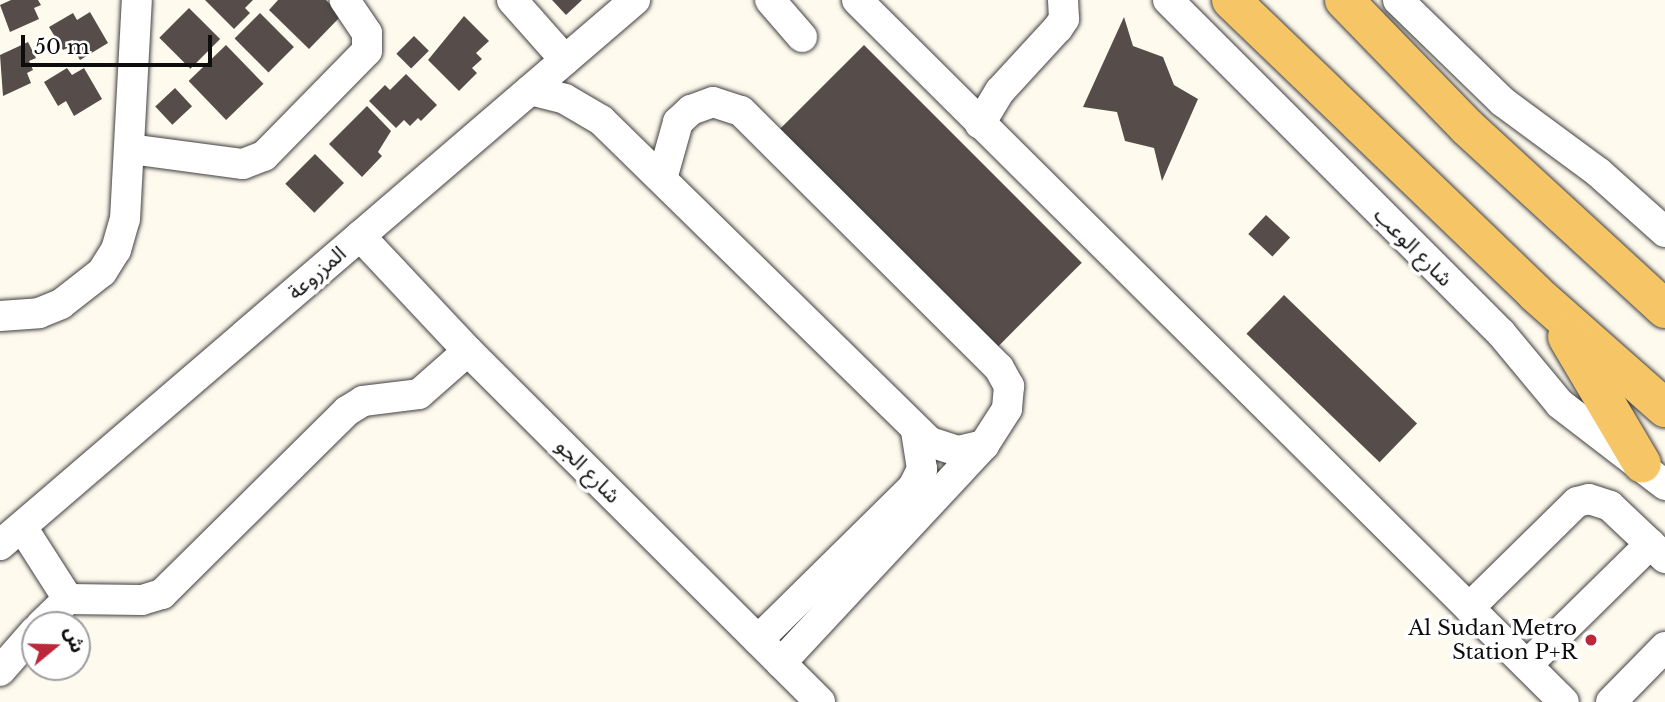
<!DOCTYPE html>
<html>
<head>
<meta charset="utf-8">
<style>
	body { margin:0 }
	#map { position:relative; width:1665px; height:702px; overflow:hidden; background:#fffaee; font-family:"Libre Baskerville","Noto Sans Arabic",serif }
	div>[style] { position:absolute }
	[style*='--x'] { left:calc(var(--x)*1px); top:calc(var(--y)*1px); width:calc(var(--w)*1px); rotate:calc(var(--a)*1deg) }
	.building>* { inset:0; background:#564d4a; transform-origin:0 0 }
	.roads { filter:drop-shadow(0 0 2px #404040) drop-shadow(0 0 2px #404040) }
	.minor>* { height:30px; margin:-15px; padding:0 15px; transform-origin:15px; border-radius:15px; background:#fff }
	.major>* { height:38px; margin:-19px; padding:0 19px; transform-origin:19px; border-radius:19px; background:#f6c666 }
	.dots>* { width:19px; height:19px; translate:-50% -50%; box-sizing:border-box; border:4px solid #fff; border-radius:50% }
	span { translate:-50% -50%; white-space:nowrap; text-align:center; line-height:1.15; -webkit-text-stroke:7px #fff; paint-order:stroke }
	.street-label { font-size:21px; color:#0d0d0d }
	.poi-label { font-size:21px; color:#0d0d0d }
	.right { translate:-100% -50%; text-align:right }
	.north { position:absolute; left:21px; top:611px; width:70px; height:70px; box-sizing:border-box; background:#fff; border:2px solid #9e9e9e; border-radius:50%; rotate:71deg; font-size:19px; font-weight:700; line-height:28px; text-align:center; color:#0d0d0d }
	.north::after { content:''; display:block; margin:auto; width:24px; height:32px; background:#bc273c; clip-path:polygon(50% 0,100% 100%,50% 72%,0 100%) }
	.scale { position:absolute; left:21px; top:35px; width:191px; height:32px; box-sizing:border-box; border:4px solid #0d0d0d; border-top:0; padding-left:9px; font-size:21px; line-height:24px; white-space:nowrap; color:#0d0d0d; -webkit-text-stroke:5px #fff; paint-order:stroke }
</style>
</head>
<body>
<div id="map">
	<div class="building">
		<i style="clip-path:polygon(11px 0,38px 0,41px 5px,34px 8px,39px 19px,10px 32px,0 5px)"></i>
		<i style="clip-path:polygon(205px 0,253px 0,245px 8px,250px 13px,234px 29px)"></i>
		<i style="clip-path:polygon(278px 0,326px 0,341px 16px,309px 49px,269px 10px)"></i>
		<i style="clip-path:polygon(552px 0,582px 0,566px 15px)"></i>
		<i style="left:189px;top:8px;width:44px;height:42px;rotate:45deg"></i>
		<i style="clip-path:polygon(90px 12px,108px 43px,80px 60px,72px 46px,63px 50px,49px 27px,73px 13px,77px 20px)"></i>
		<i style="left:260px;top:13px;width:48px;height:36px;rotate:45deg"></i>
		<i style="clip-path:polygon(464px 16px,489px 41px,476px 53px,482px 59px,472px 68px,477px 73px,459px 91px,428px 60px)"></i>
		<i style="clip-path:polygon(1124px 17px,1133px 46px,1163px 57px,1174px 85px,1198px 99px,1162px 181px,1154px 148px,1125px 141px,1117px 112px,1083px 107px)"></i>
		<i style="left:414px;top:36px;width:21px;height:25px;rotate:45deg"></i>
		<i style="clip-path:polygon(28px 42px,36px 58px,29px 61px,33px 70px,27px 73px,31px 83px,3px 96px,0 55px)"></i>
		<i style="left:226px;top:45px;width:54px;height:52px;rotate:46deg"></i>
		<i style="left:864px;top:45px;width:308px;height:126px;rotate:45deg"></i>
		<i style="clip-path:polygon(67px 68px,72px 75px,84px 68px,102px 99px,74px 116px,66px 101px,58px 106px,44px 82px)"></i>
		<i style="clip-path:polygon(406px 74px,437px 105px,421px 121px,418px 118px,410px 126px,404px 120px,396px 128px,369px 101px,385px 85px,390px 90px)"></i>
		<i style="left:175px;top:88px;width:25px;height:27px;rotate:47deg"></i>
		<i style="clip-path:polygon(367px 106px,391px 131px,378px 152px,382px 156px,362px 177px,329px 144px)"></i>
		<i style="left:315px;top:154px;width:41px;height:42px;rotate:45deg"></i>
		<i style="left:1266px;top:215px;width:33px;height:26px;rotate:43deg"></i>
		<i style="left:1284px;top:295px;width:185px;height:54px;rotate:44deg"></i>
	</div>
	<div class="roads">
		<div class="minor">
			<i style="--x:512;--y:0;--w:80;--a:48.5"></i>
			<i style="--x:770;--y:0;--w:49;--a:49.1"></i>
			<i style="--x:857;--y:0;--w:996;--a:44.8"></i>
			<i style="--x:1168;--y:0;--w:471;--a:45"></i>
			<i style="--x:1501;--y:333;--w:92;--a:50.3"></i>
			<i style="--x:1560;--y:404;--w:133;--a:37.6"></i>
			<i style="--x:1398;--y:0;--w:146;--a:44.2"></i>
			<i style="--x:1503;--y:102;--w:118;--a:36.4"></i>
			<i style="--x:1598;--y:172;--w:90;--a:41.8"></i>
			<i style="--x:530;--y:90;--w:36;--a:14"></i>
			<i style="--x:565;--y:99;--w:42;--a:30.3"></i>
			<i style="--x:601;--y:120;--w:460;--a:44.4"></i>
			<i style="--x:930;--y:442;--w:29;--a:18"></i>
			<i style="--x:958;--y:451;--w:27;--a:-13"></i>
			<i style="--x:980;--y:124;--w:39;--a:-59"></i>
			<i style="--x:1000;--y:91;--w:86;--a:-47.4"></i>
			<i style="--x:1058;--y:28;--w:11;--a:-56"></i>
			<i style="--x:1064;--y:19;--w:19;--a:-93"></i>
			<i style="--x:130;--y:149;--w:114;--a:7.6"></i>
			<i style="--x:243;--y:164;--w:22;--a:-21"></i>
			<i style="--x:264;--y:156;--w:147;--a:-45.6"></i>
			<i style="--x:367;--y:51;--w:18;--a:-90"></i>
			<i style="--x:367;--y:33;--w:40;--a:-124"></i>
			<i style="--x:662;--y:179;--w:59;--a:-74.3"></i>
			<i style="--x:678;--y:122;--w:18;--a:-43"></i>
			<i style="--x:691;--y:110;--w:23;--a:-20"></i>
			<i style="--x:713;--y:102;--w:29;--a:18"></i>
			<i style="--x:741;--y:111;--w:364;--a:44.9"></i>
			<i style="--x:999;--y:368;--w:21;--a:61"></i>
			<i style="--x:1009;--y:386;--w:23;--a:95"></i>
			<i style="--x:1007;--y:409;--w:43;--a:122.6"></i>
			<i style="--x:984;--y:445;--w:298;--a:133"></i>
			<i style="--x:360;--y:236;--w:158;--a:46.8"></i>
			<i style="--x:468;--y:351;--w:497;--a:44.9"></i>
			<i style="--x:0;--y:316;--w:39;--a:-4"></i>
			<i style="--x:39;--y:313;--w:24;--a:-22"></i>
			<i style="--x:61;--y:304;--w:52;--a:-38"></i>
			<i style="--x:102;--y:272;--w:26;--a:-58"></i>
			<i style="--x:116;--y:250;--w:32;--a:-74"></i>
			<i style="--x:125;--y:219;--w:219;--a:-86.9"></i>
			<i style="--x:22;--y:527;--w:85;--a:57.4"></i>
			<i style="--x:0;--y:545;--w:837;--a:-40.64"></i>
			<i style="--x:1469;--y:608;--w:151;--a:-44.5"></i>
			<i style="--x:1577;--y:502;--w:12;--a:-14"></i>
			<i style="--x:1589;--y:499;--w:22;--a:18"></i>
			<i style="--x:1610;--y:506;--w:76;--a:43.4"></i>
			<i style="--x:41;--y:625;--w:37;--a:-44"></i>
			<i style="--x:68;--y:599;--w:74;--a:0.8"></i>
			<i style="--x:142;--y:600;--w:21;--a:-17"></i>
			<i style="--x:162;--y:594;--w:260;--a:-44.7"></i>
			<i style="--x:347;--y:411;--w:19;--a:-32"></i>
			<i style="--x:363;--y:401;--w:56;--a:-7.1"></i>
			<i style="--x:419;--y:394;--w:65;--a:-41.3"></i>
			<i style="--x:758;--y:640;--w:218;--a:-44.6"></i>
			<i style="--x:913;--y:487;--w:20;--a:-63"></i>
			<i style="--x:922;--y:469;--w:38;--a:-99"></i>
			<i style="--x:1527;--y:665;--w:173;--a:-44.5"></i>
			<i style="--x:0;--y:671;--w:53;--a:-48.8"></i>
			<i style="--x:1611;--y:702;--w:77;--a:-45.5"></i>
		</div>
		<div class="major">
			<i style="--x:1231;--y:0;--w:422;--a:43.9"></i>
			<i style="--x:1535;--y:293;--w:174;--a:41.5"></i>
			<i style="--x:1344;--y:0;--w:177;--a:45.9"></i>
			<i style="--x:1467;--y:127;--w:269;--a:42.6"></i>
			<i style="--x:1567;--y:337;--w:147;--a:59.4"></i>
		</div>
	</div>
	<div class="dots">
		<i style="left:1591px;top:640px;background:#bc273c"></i>
	</div>
	<div class="street-label">
		<span style="left:1413px;top:247px;rotate:45deg">شارع الوعب</span>
		<span style="left:317px;top:273px;rotate:-41deg">المزروعة</span>
		<span style="left:588px;top:471px;rotate:45deg">شارع الجو</span>
	</div>
	<div class="poi-label">
		<span class="right" style="left:1577px;top:640px">Al Sudan Metro<br>Station P+R</span>
	</div>
	<div class="north">ش</div>
	<div class="scale">50 m</div>
</div>
</body>
</html>
